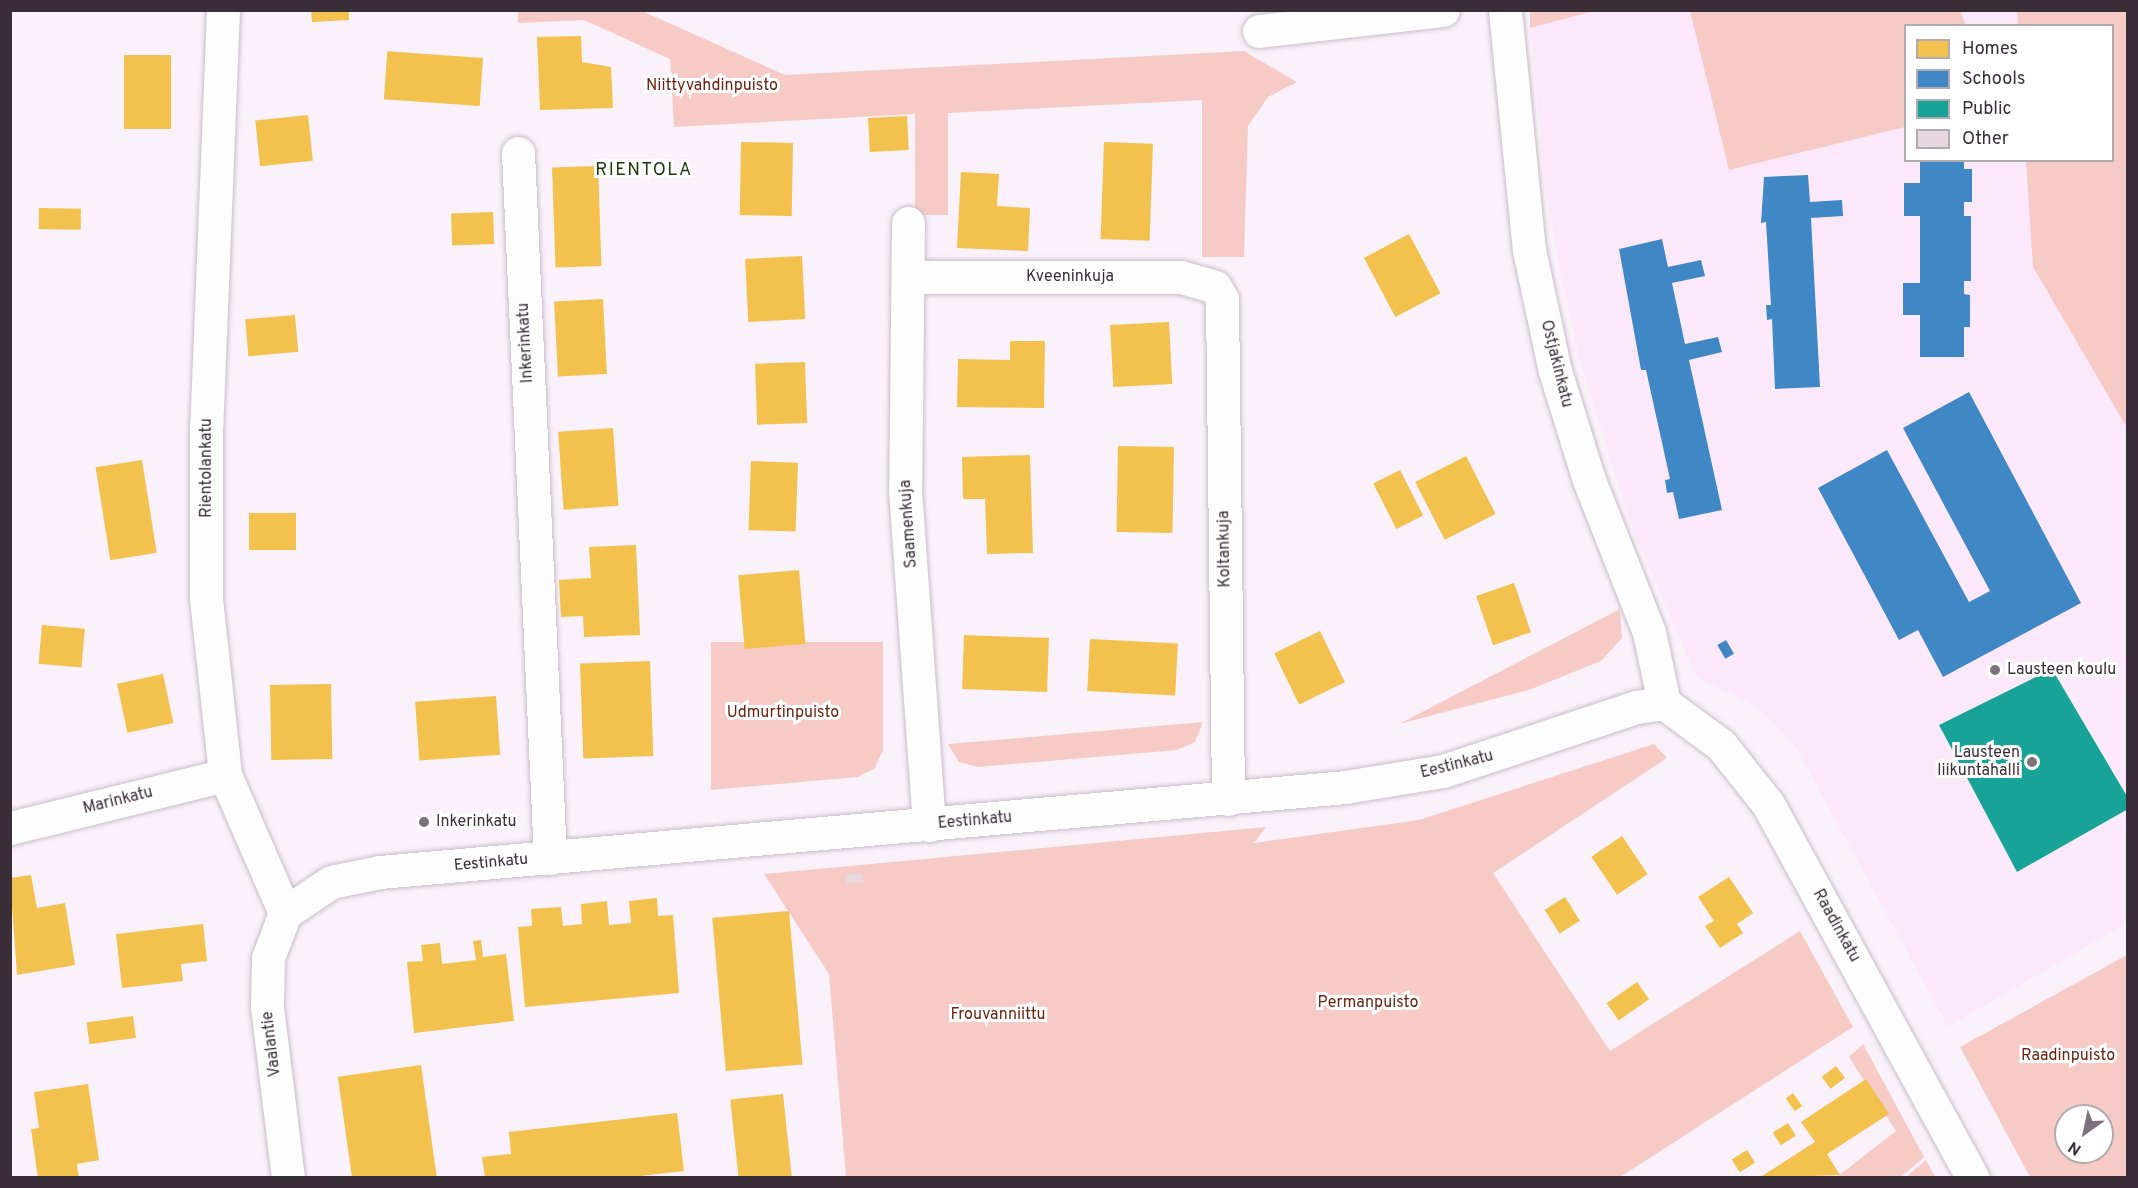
<!DOCTYPE html>
<html>
<head>
<meta charset="utf-8">
<style>
	body { margin:0 }
	#map { position:relative; width:2138px; height:1188px; overflow:hidden; background:#fbf1fa; font-family:Overpass,sans-serif }
	div>[style] { position:absolute }
	[style*='--x'] { left:calc(var(--x)*1px); top:calc(var(--y)*1px); width:calc(var(--w)*1px); rotate:calc(var(--a)*1deg) }
	.built>* { inset:0; background:#fce8fb }
	.green>* { inset:0; background:#f7cbc5 }
	.homes>* { inset:0; background:#f2c14e; transform-origin:0 0 }
	.schools>* { inset:0; background:#3f88c5; transform-origin:0 0 }
	.public>* { inset:0; background:#17a398 }
	.building>* { inset:0; background:#e7d8df; transform-origin:0 0 }
	.roads { filter:drop-shadow(0 0 2px #c7bec7) drop-shadow(0 0 2px #c7bec7) }
	.minor>* { height:33px; margin:-16.5px; padding:0 16.5px; transform-origin:16.5px; border-radius:16.5px; background:#fefdfe }
	.tertiary>* { height:33px; margin:-16.5px; padding:0 16.5px; transform-origin:16.5px; border-radius:16.5px; background:#fefdfe }
	.dots>* { width:16px; height:16px; translate:-50% -50%; box-sizing:border-box; border:3px solid #fff; border-radius:50% }
	span { translate:-50% -50%; white-space:nowrap; text-align:center; line-height:1.15; -webkit-text-stroke:6px #fff; paint-order:stroke }
	.park-label { font-size:16px; color:#6d220f }
	.street-label { font-size:16px; color:#392e38 }
	.poi-label { font-size:16px; color:#392e38 }
	.left { translate:0 -50%; text-align:left }
	.right { translate:-100% -50%; text-align:right }
	.neighbourhood-label { font-size:18px; color:#193606; letter-spacing:1.5px }
	.frame { position:absolute; inset:0; border:12px solid #392e38; pointer-events:none }
	.legend { position:absolute; left:1904px; top:24px; width:210px; height:138px; box-sizing:border-box; background:#fff; border:2px solid #b0abaf; margin:0; padding:8px 10px; list-style:none; font-size:18px; color:#392e38 }
	.legend li { display:flex; align-items:center; gap:12px; height:30px }
	.legend b { width:30px; border:2px solid #b0abaf }
	.north { position:absolute; left:2054px; top:1104px; width:60px; height:60px; box-sizing:border-box; background:#fff; border:2px solid #b0abaf; border-radius:50%; rotate:213deg; font-size:16px; font-weight:700; line-height:24px; text-align:center; color:#392e38 }
	.north::after { content:''; display:block; margin:auto; width:21px; height:27px; background:#7d727c; clip-path:polygon(50% 0,100% 100%,50% 72%,0 100%) }
</style>
</head>
<body>
<div id="map">
	<div class="built">
		<i style="clip-path:polygon(1594px 10px,2017px 11px,2018px 25px,1906px 26px,1906px 160px,2026px 161px,2033px 267px,2127px 428px,2127px 923px,1948px 1027px,1795px 746px,1759px 708px,1696px 677px,1630px 523px,1580px 361px,1561px 278px,1546px 194px,1530px 28px)"></i>
	</div>
	<div class="green">
		<i style="clip-path:polygon(1530px 10px,1594px 10px,1594px 11px,1530px 28px)"></i>
		<i style="clip-path:polygon(518px 11px,642px 11px,785px 75px,1244px 51px,1297px 82px,1268px 97px,1248px 126px,1244px 257px,1202px 257px,1202px 100px,948px 113px,948px 215px,915px 215px,915px 114px,674px 127px,670px 59px,584px 20px,518px 23px)"></i>
		<i style="clip-path:polygon(1690px 11px,1961px 11px,1965px 25px,1906px 26px,1905px 127px,1729px 170px)"></i>
		<i style="clip-path:polygon(2017px 11px,2127px 11px,2127px 428px,2033px 267px,2026px 161px,2112px 160px,2112px 26px,2018px 25px)"></i>
		<i style="clip-path:polygon(1620px 609px,1622px 638px,1601px 661px,1529px 690px,1399px 724px)"></i>
		<i style="clip-path:polygon(711px 642px,883px 642px,883px 750px,875px 768px,858px 777px,711px 790px)"></i>
		<i style="clip-path:polygon(1203px 722px,1195px 742px,1177px 750px,978px 767px,959px 762px,948px 744px)"></i>
		<i style="clip-path:polygon(1654px 744px,1667px 758px,1493px 873px,1610px 1051px,1800px 931px,1853px 1027px,1620px 1177px,846px 1177px,829px 974px,764px 874px,1266px 827px,1254px 843px,1419px 820px)"></i>
		<i style="clip-path:polygon(evenodd,2127px 955px,2127px 1177px,2030px 1177px,1960px 1047px,2127px 955px,2066px 1116px,2102px 1116px,2102px 1152px,2066px 1152px,2066px 1116px)"></i>
		<i style="clip-path:polygon(1863px 1044px,1924px 1157px,1901px 1177px,1838px 1176px,1896px 1131px,1849px 1057px)"></i>
		<i style="clip-path:polygon(1926px 1160px,1935px 1177px,1906px 1177px)"></i>
	</div>
	<div class="homes">
		<i style="clip-path:polygon(311px 10px,349px 10px,349px 20px,312px 22px)"></i>
		<i style="clip-path:polygon(581px 36px,582px 62px,611px 67px,613px 108px,540px 110px,537px 37px)"></i>
		<i style="left:124px;top:55px;width:47px;height:74px"></i>
		<i style="left:483px;top:58px;width:48px;height:96px;rotate:94deg"></i>
		<i style="left:308px;top:115px;width:46px;height:53px;rotate:84deg"></i>
		<i style="left:907px;top:116px;width:34px;height:39px;rotate:87deg"></i>
		<i style="left:741px;top:142px;width:52px;height:73px;rotate:1deg"></i>
		<i style="left:1104px;top:142px;width:49px;height:97px;rotate:2deg"></i>
		<i style="left:598px;top:166px;width:100px;height:46px;rotate:88deg"></i>
		<i style="clip-path:polygon(961px 172px,999px 174px,997px 206px,1030px 208px,1028px 251px,957px 248px)"></i>
		<i style="left:39px;top:208px;width:42px;height:21px;rotate:1deg"></i>
		<i style="left:493px;top:212px;width:32px;height:42px;rotate:88deg"></i>
		<i style="left:1409px;top:234px;width:67px;height:51px;rotate:62deg"></i>
		<i style="left:802px;top:256px;width:63px;height:57px;rotate:87deg"></i>
		<i style="left:603px;top:299px;width:75px;height:49px;rotate:87deg"></i>
		<i style="left:295px;top:315px;width:37px;height:50px;rotate:85deg"></i>
		<i style="left:1169px;top:322px;width:62px;height:59px;rotate:87deg"></i>
		<i style="clip-path:polygon(1010px 341px,1045px 341px,1044px 408px,957px 407px,958px 359px,1010px 360px)"></i>
		<i style="left:805px;top:362px;width:61px;height:50px;rotate:88deg"></i>
		<i style="left:613px;top:428px;width:78px;height:55px;rotate:86deg"></i>
		<i style="left:1118px;top:446px;width:56px;height:86px;rotate:1deg"></i>
		<i style="clip-path:polygon(1030px 455px,1033px 553px,987px 554px,985px 499px,963px 499px,962px 457px)"></i>
		<i style="left:1466px;top:456px;width:65px;height:57px;rotate:63deg"></i>
		<i style="left:142px;top:460px;width:94px;height:47px;rotate:81deg"></i>
		<i style="left:751px;top:461px;width:47px;height:69px;rotate:2deg"></i>
		<i style="left:1400px;top:470px;width:51px;height:30px;rotate:63deg"></i>
		<i style="left:249px;top:513px;width:47px;height:37px"></i>
		<i style="clip-path:polygon(636px 545px,640px 635px,584px 637px,583px 616px,561px 617px,559px 580px,591px 578px,589px 547px)"></i>
		<i style="left:799px;top:570px;width:74px;height:61px;rotate:85deg"></i>
		<i style="left:1514px;top:583px;width:52px;height:40px;rotate:71deg"></i>
		<i style="left:42px;top:625px;width:43px;height:39px;rotate:5deg"></i>
		<i style="left:1320px;top:631px;width:57px;height:51px;rotate:64deg"></i>
		<i style="left:964px;top:635px;width:85px;height:54px;rotate:2deg"></i>
		<i style="left:1090px;top:639px;width:88px;height:52px;rotate:3deg"></i>
		<i style="left:650px;top:661px;width:95px;height:70px;rotate:88deg"></i>
		<i style="left:163px;top:674px;width:50px;height:47px;rotate:78deg"></i>
		<i style="left:331px;top:684px;width:75px;height:61px;rotate:89deg"></i>
		<i style="left:496px;top:696px;width:59px;height:81px;rotate:86deg"></i>
		<i style="left:1622px;top:836px;width:46px;height:37px;rotate:56deg"></i>
		<i style="clip-path:polygon(31px 875px,37px 908px,65px 903px,75px 965px,17px 975px,10px 878px)"></i>
		<i style="clip-path:polygon(1729px 877px,1753px 913px,1737px 924px,1743px 933px,1720px 948px,1705px 926px,1714px 921px,1698px 897px)"></i>
		<i style="left:1565px;top:897px;width:28px;height:24px;rotate:58deg"></i>
		<i style="clip-path:polygon(657px 898px,658px 916px,673px 915px,679px 993px,525px 1007px,518px 927px,532px 926px,531px 909px,561px 907px,563px 926px,582px 924px,581px 904px,607px 901px,609px 925px,631px 923px,629px 901px)"></i>
		<i style="left:789px;top:911px;width:154px;height:77px;rotate:85deg"></i>
		<i style="clip-path:polygon(203px 924px,207px 961px,181px 964px,183px 981px,122px 988px,116px 934px)"></i>
		<i style="clip-path:polygon(481px 940px,483px 957px,506px 954px,514px 1021px,414px 1033px,407px 962px,423px 961px,421px 945px,440px 943px,442px 964px,476px 960px,473px 941px)"></i>
		<i style="left:1637px;top:982px;width:21px;height:37px;rotate:55deg"></i>
		<i style="left:133px;top:1016px;width:22px;height:47px;rotate:82deg"></i>
		<i style="left:421px;top:1065px;width:114px;height:84px;rotate:82deg"></i>
		<i style="left:1836px;top:1066px;width:15px;height:18px;rotate:53deg"></i>
		<i style="clip-path:polygon(1866px 1079px,1889px 1114px,1827px 1154px,1840px 1175px,1759px 1178px,1815px 1142px,1801px 1122px)"></i>
		<i style="clip-path:polygon(88px 1084px,99px 1160px,77px 1164px,79px 1178px,38px 1178px,31px 1129px,39px 1128px,34px 1092px)"></i>
		<i style="left:1793px;top:1093px;width:16px;height:9px;rotate:55deg"></i>
		<i style="left:783px;top:1094px;width:84px;height:53px;rotate:84deg"></i>
		<i style="clip-path:polygon(677px 1113px,684px 1171px,623px 1178px,485px 1178px,482px 1157px,511px 1154px,509px 1132px)"></i>
		<i style="left:1788px;top:1123px;width:15px;height:18px;rotate:58deg"></i>
		<i style="left:1747px;top:1150px;width:15px;height:18px;rotate:58deg"></i>
	</div>
	<div class="schools">
		<i style="clip-path:polygon(1920px 160px,1964px 160px,1964px 169px,1972px 169px,1972px 202px,1964px 202px,1964px 216px,1971px 216px,1971px 281px,1964px 281px,1964px 294px,1970px 295px,1970px 327px,1964px 327px,1964px 357px,1920px 357px,1920px 315px,1903px 315px,1903px 283px,1920px 283px,1920px 216px,1904px 216px,1904px 183px,1920px 183px)"></i>
		<i style="clip-path:polygon(1808px 175px,1810px 202px,1842px 200px,1843px 216px,1811px 218px,1820px 387px,1775px 389px,1772px 319px,1767px 320px,1766px 305px,1771px 305px,1766px 222px,1761px 223px,1764px 177px)"></i>
		<i style="clip-path:polygon(1662px 239px,1668px 267px,1701px 260px,1705px 276px,1672px 283px,1685px 344px,1718px 337px,1722px 352px,1689px 360px,1722px 510px,1679px 519px,1673px 492px,1667px 493px,1665px 480px,1670px 479px,1646px 370px,1641px 370px,1619px 249px)"></i>
		<i style="clip-path:polygon(1969px 392px,2081px 603px,1943px 677px,1918px 630px,1899px 640px,1818px 488px,1887px 450px,1969px 602px,1990px 591px,1903px 428px)"></i>
		<i style="left:1726px;top:640px;width:16px;height:10px;rotate:60deg"></i>
	</div>
	<div class="public">
		<i style="clip-path:polygon(2052px 669px,2128px 798px,2128px 809px,2017px 872px,1939px 725px)"></i>
	</div>
	<div class="building">
		<i style="left:862px;top:873px;width:9px;height:17px;rotate:84deg"></i>
	</div>
	<div class="roads">
		<div class="minor">
			<i style="--x:223;--y:10;--w:416;--a:92.3"></i>
			<i style="--x:206;--y:426;--w:173;--a:90"></i>
			<i style="--x:206;--y:599;--w:177;--a:83.8"></i>
			<i style="--x:225;--y:775;--w:150;--a:66.5"></i>
			<i style="--x:1505;--y:10;--w:241;--a:84.3"></i>
			<i style="--x:1529;--y:250;--w:124;--a:77.9"></i>
			<i style="--x:1555;--y:371;--w:114;--a:72.7"></i>
			<i style="--x:1589;--y:480;--w:163;--a:68.5"></i>
			<i style="--x:1649;--y:632;--w:73;--a:78.1"></i>
			<i style="--x:1259;--y:31;--w:185;--a:-6.5"></i>
			<i style="--x:518;--y:153;--w:706;--a:87.4"></i>
			<i style="--x:908;--y:223;--w:267;--a:90.6"></i>
			<i style="--x:905;--y:490;--w:336;--a:85.9"></i>
			<i style="--x:909;--y:277;--w:272;--a:0"></i>
			<i style="--x:1181;--y:277;--w:35;--a:16"></i>
			<i style="--x:1215;--y:287;--w:14;--a:60"></i>
			<i style="--x:1222;--y:299;--w:500;--a:89.31"></i>
			<i style="--x:10;--y:828;--w:221;--a:-13.8"></i>
		</div>
		<div class="tertiary">
			<i style="--x:288;--y:1178;--w:173;--a:-97"></i>
			<i style="--x:267;--y:1006;--w:48;--a:-88.8"></i>
			<i style="--x:268;--y:958;--w:48;--a:-69.3"></i>
			<i style="--x:285;--y:913;--w:55;--a:-34"></i>
			<i style="--x:331;--y:882;--w:50;--a:-11.5"></i>
			<i style="--x:380;--y:872;--w:969;--a:-5.03"></i>
			<i style="--x:1345;--y:787;--w:99;--a:-9.3"></i>
			<i style="--x:1443;--y:771;--w:203;--a:-18.3"></i>
			<i style="--x:1636;--y:707;--w:28;--a:-8"></i>
			<i style="--x:1664;--y:703;--w:71;--a:36.4"></i>
			<i style="--x:1721;--y:745;--w:75;--a:51.5"></i>
			<i style="--x:1768;--y:804;--w:426;--a:61.3"></i>
		</div>
	</div>
	<div class="dots">
		<i style="left:1995px;top:670px;background:#7d727c"></i>
		<i style="left:2032px;top:762px;background:#7d727c"></i>
		<i style="left:424px;top:822px;background:#7d727c"></i>
	</div>
	<div class="park-label">
		<span style="left:712px;top:86px">Niittyvahdinpuisto</span>
		<span style="left:783px;top:713px">Udmurtinpuisto</span>
		<span style="left:1368px;top:1003px">Permanpuisto</span>
		<span style="left:998px;top:1015px">Frouvanniittu</span>
		<span style="left:2068px;top:1056px">Raadinpuisto</span>
	</div>
	<div class="street-label">
		<span style="left:1070px;top:277px">Kveeninkuja</span>
		<span style="left:526px;top:343px;rotate:-93deg">Inkerinkatu</span>
		<span style="left:1556px;top:364px;rotate:76deg">Ostjakinkatu</span>
		<span style="left:207px;top:468px;rotate:-90deg">Rientolankatu</span>
		<span style="left:909px;top:524px;rotate:-94deg">Saamenkuja</span>
		<span style="left:1225px;top:549px;rotate:-91deg">Koltankuja</span>
		<span style="left:1457px;top:765px;rotate:-14deg">Eestinkatu</span>
		<span style="left:118px;top:801px;rotate:-14deg">Marinkatu</span>
		<span style="left:975px;top:821px;rotate:-5deg">Eestinkatu</span>
		<span style="left:491px;top:863px;rotate:-5deg">Eestinkatu</span>
		<span style="left:1836px;top:926px;rotate:61deg">Raadinkatu</span>
		<span style="left:272px;top:1044px;rotate:-97deg">Vaalantie</span>
	</div>
	<div class="poi-label">
		<span class="left" style="left:2007px;top:670px">Lausteen koulu</span>
		<span class="right" style="left:2020px;top:762px">Lausteen<br>liikuntahalli</span>
		<span class="left" style="left:436px;top:822px">Inkerinkatu</span>
	</div>
	<div class="neighbourhood-label">
		<span style="left:644px;top:171px">RIENTOLA</span>
	</div>
	<div class="frame"></div>
	<ul class="legend">
	<li><b style="height:16px;background:#f2c14e"></b>Homes</li>
	<li><b style="height:16px;background:#3f88c5"></b>Schools</li>
	<li><b style="height:16px;background:#17a398"></b>Public</li>
	<li><b style="height:16px;background:#e7d8df"></b>Other</li>
	</ul>
	<div class="north">N</div>
</div>
</body>
</html>
